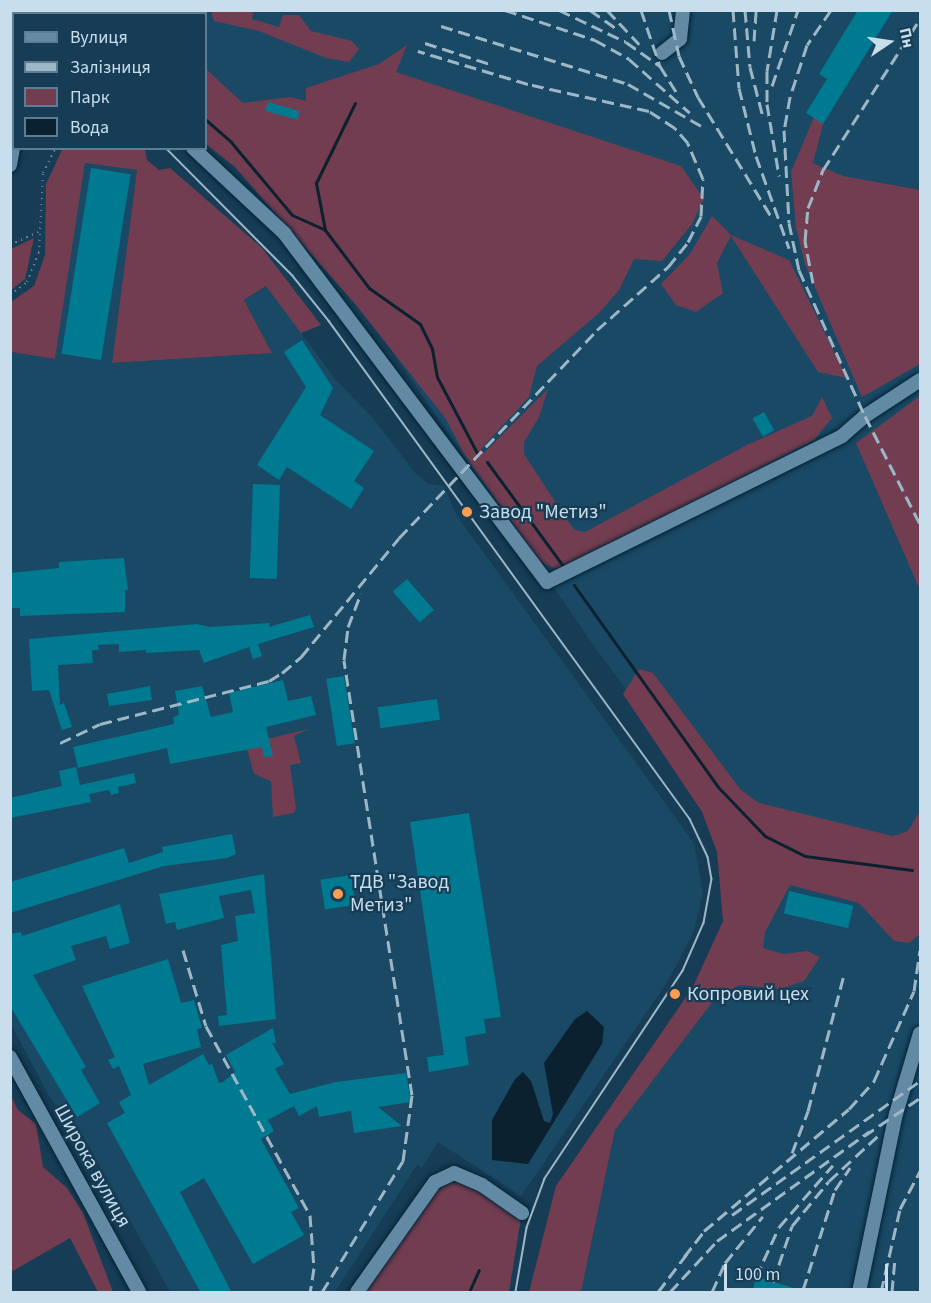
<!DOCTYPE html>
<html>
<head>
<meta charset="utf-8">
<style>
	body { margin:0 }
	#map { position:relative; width:931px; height:1303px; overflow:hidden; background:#163d55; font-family:"Source Sans 3",sans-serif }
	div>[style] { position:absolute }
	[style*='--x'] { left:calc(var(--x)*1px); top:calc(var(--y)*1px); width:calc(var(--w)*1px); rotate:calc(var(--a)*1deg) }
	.built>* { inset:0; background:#194965 }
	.green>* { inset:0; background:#733d51 }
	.water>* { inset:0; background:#0b212f }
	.stream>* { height:3px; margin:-1.5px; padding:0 1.5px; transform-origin:1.5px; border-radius:1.5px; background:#0b212f }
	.building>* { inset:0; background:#007a91; transform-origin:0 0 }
	.path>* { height:2px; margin-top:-1px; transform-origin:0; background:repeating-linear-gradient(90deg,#658498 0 1.5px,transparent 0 6px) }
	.roads { filter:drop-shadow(0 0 2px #052334) drop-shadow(0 0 2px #052334) }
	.minor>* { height:14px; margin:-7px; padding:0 7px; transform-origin:7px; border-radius:7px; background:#628aa5 }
	.tram>* { height:1.5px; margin:-0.75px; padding:0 0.75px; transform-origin:0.75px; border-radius:0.75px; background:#9eb7c7 }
	.rail>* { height:3px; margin-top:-1.5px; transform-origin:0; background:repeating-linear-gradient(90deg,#9eb7c7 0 12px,transparent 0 18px) }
	.dots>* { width:16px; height:16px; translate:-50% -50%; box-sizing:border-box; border:3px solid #163d55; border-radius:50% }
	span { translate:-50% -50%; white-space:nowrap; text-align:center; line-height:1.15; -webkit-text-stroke:4.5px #163d55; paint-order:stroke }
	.poi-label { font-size:20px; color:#c9deec }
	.left { translate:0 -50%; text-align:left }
	.street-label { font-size:20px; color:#c9deec }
	.frame { position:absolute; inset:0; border:12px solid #c9deec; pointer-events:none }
	.legend { position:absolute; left:12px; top:12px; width:195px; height:138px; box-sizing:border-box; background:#163d55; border:2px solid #5e7d91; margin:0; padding:8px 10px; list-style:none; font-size:18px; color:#c9deec }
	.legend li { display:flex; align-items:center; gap:12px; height:30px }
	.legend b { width:30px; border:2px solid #5e7d91 }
	.north { position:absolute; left:859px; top:12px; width:60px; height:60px; -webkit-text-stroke:4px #163d55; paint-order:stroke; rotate:77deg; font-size:16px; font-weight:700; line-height:24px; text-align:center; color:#c9deec }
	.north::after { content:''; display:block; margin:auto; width:21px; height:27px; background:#c9deec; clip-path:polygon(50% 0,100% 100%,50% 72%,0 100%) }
	.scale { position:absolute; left:724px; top:1264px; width:164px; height:27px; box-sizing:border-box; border:3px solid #c9deec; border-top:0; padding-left:8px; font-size:18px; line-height:21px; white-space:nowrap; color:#c9deec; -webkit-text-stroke:4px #163d55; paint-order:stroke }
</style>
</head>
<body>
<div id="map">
	<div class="built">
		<i style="clip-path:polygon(136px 11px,920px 11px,920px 1292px,581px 1292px,615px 1130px,750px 922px,747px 853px,594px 646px,300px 217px,314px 113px,206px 99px,206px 14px)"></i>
		<i style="clip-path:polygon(84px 163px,137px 170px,112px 363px,272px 353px,244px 300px,267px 286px,335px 379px,373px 418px,416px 474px,429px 484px,444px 486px,457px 516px,694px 843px,703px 893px,694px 931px,668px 981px,521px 1196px,438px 1142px,422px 1168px,417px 1165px,335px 1292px,170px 1292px,84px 1137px,71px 1127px,48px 1094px,11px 1024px,10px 352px,55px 359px)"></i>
	</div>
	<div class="green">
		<i style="clip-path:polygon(211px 11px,254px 11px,252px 19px,279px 27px,283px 15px,299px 15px,311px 31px,352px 41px,359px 49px,349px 62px,326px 58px,259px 31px,214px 21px)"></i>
		<i style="clip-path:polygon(407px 45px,396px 72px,681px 166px,704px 199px,692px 224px,662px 261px,634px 259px,619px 290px,600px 312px,537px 366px,529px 397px,481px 449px,484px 453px,548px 389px,539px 417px,524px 442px,524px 454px,567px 520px,575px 530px,585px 532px,747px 445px,812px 416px,822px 397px,832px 418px,814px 440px,569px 566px,558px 570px,538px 560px,463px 452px,446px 419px,356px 305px,235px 167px,206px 144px,206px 69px,243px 103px,290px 97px,306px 101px,306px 88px,379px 64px)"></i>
		<i style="clip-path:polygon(814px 117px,823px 124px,813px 163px,843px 176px,920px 190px,920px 364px,862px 397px,805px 264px,796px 228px,791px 172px)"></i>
		<i style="clip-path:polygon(63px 148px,145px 149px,147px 160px,159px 170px,170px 168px,262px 248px,321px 325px,301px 333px,266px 286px,244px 300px,272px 353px,112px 363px,137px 170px,85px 163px,55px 359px,11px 352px,11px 302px,34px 286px,45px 255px,46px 184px)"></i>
		<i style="clip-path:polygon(712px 216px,731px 235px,789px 260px,847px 378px,818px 372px,731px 236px,717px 263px,723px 293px,696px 312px,676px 305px,661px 284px,690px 254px)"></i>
		<i style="clip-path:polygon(34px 238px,25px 279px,11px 290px,11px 249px)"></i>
		<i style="clip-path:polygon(920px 396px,920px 590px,856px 443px)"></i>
		<i style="clip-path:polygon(639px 669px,653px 673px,741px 790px,759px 803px,893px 836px,908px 831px,920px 811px,920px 934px,909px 943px,894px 941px,859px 903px,790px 885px,765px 932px,763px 948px,784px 954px,807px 951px,820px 957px,804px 981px,780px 989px,740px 985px,717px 996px,615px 1130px,581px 1292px,529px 1292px,556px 1186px,693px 987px,723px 921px,717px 852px,702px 812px,623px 694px)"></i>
		<i style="clip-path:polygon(309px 729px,294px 736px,301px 763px,290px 765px,296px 808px,294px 813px,273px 817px,271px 781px,254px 774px,247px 749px,254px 742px)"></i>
		<i style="clip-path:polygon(10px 1094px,18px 1110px,36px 1124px,43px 1167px,67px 1188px,83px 1213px,113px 1292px,98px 1292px,70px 1238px,11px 1272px)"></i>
		<i style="clip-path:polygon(441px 1183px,463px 1183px,483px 1190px,521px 1218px,509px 1292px,364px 1292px)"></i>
	</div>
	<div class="water">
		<i style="clip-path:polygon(587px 1011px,604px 1027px,602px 1044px,528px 1164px,492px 1160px,492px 1120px,515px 1079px,523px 1072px,531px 1081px,544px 1121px,550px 1123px,553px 1114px,544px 1063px,575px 1019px)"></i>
	</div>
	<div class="stream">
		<i style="--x:355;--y:103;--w:89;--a:116"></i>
		<i style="--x:316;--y:183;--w:48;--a:79.2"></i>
		<i style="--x:325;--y:230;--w:73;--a:52.8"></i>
		<i style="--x:369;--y:288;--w:62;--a:35.2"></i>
		<i style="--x:420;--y:324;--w:28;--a:64"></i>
		<i style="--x:432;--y:349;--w:28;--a:80"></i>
		<i style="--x:437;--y:377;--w:86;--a:62.2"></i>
		<i style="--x:206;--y:120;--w:33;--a:41"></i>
		<i style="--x:231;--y:142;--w:95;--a:50.1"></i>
		<i style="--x:292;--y:215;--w:36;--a:24"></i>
		<i style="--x:487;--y:462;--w:129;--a:53.8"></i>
		<i style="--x:574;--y:585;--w:248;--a:54.5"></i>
		<i style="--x:718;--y:787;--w:68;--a:46.2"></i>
		<i style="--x:765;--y:836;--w:45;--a:26.6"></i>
		<i style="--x:805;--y:856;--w:108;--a:7.5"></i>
		<i style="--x:469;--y:1292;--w:24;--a:-66"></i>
	</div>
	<div class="building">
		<i style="clip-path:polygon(858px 10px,893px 10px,823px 124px,806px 113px,827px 79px,819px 74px)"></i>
		<i style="left:268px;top:102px;width:33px;height:9px;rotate:16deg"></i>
		<i style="left:91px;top:168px;width:40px;height:188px;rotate:9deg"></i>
		<i style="clip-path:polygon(302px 340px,333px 388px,320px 415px,374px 451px,354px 481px,364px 488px,351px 509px,287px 467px,279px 480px,257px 465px,306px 387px,284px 352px)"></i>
		<i style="left:764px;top:412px;width:21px;height:13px;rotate:61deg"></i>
		<i style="left:253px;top:484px;width:27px;height:94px;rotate:2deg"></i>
		<i style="clip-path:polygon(124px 558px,128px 590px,125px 590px,125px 612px,20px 616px,20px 608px,10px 608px,10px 573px,59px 568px,59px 562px)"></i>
		<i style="left:407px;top:579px;width:41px;height:19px;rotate:49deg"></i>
		<i style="clip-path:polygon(310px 615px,314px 627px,258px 644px,262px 656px,253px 659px,249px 647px,204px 663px,199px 650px,146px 653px,146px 650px,119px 652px,119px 644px,98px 645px,99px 650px,92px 650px,93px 663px,58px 665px,60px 705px,64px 703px,72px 727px,62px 730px,49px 690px,32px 691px,29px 639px,197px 624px,209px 627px,270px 623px,269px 627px)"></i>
		<i style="left:344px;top:676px;width:68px;height:18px;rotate:81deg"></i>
		<i style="clip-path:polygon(283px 680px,288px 701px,311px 696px,316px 715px,266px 727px,273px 756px,264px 757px,262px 747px,170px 764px,167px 748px,78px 768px,73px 747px,174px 724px,173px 718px,179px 714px,175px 691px,202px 686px,211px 717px,233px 712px,229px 693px)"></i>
		<i style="clip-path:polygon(150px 686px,152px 700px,109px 706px,107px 694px)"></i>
		<i style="left:437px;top:699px;width:21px;height:60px;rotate:82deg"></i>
		<i style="clip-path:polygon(76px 767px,80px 785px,134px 773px,136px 783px,118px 787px,119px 793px,111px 795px,109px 790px,89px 794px,91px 802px,10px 818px,10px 798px,62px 786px,59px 771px)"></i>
		<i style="clip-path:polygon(469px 813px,501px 1017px,484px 1019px,486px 1033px,465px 1037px,469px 1065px,429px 1072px,427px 1057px,444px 1055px,410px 822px)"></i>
		<i style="clip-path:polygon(232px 834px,236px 854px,227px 858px,164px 866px,10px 913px,10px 882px,124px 848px,129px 863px,163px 852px,162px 847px)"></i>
		<i style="clip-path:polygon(264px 874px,276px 1019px,219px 1026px,218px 1016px,227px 1015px,221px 945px,238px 941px,235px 916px,255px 913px,251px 890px,219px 896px,224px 918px,177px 930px,175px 922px,166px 924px,159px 894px)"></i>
		<i style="left:351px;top:875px;width:30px;height:31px;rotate:81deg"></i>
		<i style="left:789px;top:891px;width:66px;height:23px;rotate:13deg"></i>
		<i style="clip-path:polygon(120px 904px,130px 943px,110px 949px,106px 936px,71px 946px,76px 960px,33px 975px,86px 1067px,81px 1070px,100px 1103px,77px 1117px,10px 1006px,10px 934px,21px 932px,22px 936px)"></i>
		<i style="clip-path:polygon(168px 959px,181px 1003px,194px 1000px,202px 1028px,197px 1029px,201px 1047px,143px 1064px,149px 1085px,203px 1054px,209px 1065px,212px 1064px,219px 1083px,223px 1082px,235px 1072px,226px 1055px,273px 1028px,276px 1043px,272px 1043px,284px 1064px,275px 1069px,290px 1094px,336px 1082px,406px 1073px,411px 1102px,378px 1107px,402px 1126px,354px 1133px,351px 1111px,319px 1117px,317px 1106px,299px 1116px,294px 1106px,268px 1120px,274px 1131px,261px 1139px,299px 1208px,291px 1212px,304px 1235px,253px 1264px,204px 1178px,180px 1192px,232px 1293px,201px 1293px,107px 1123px,125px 1113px,119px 1102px,131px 1095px,119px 1066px,113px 1069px,108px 1060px,115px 1057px,82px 986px)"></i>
		<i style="clip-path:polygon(756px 1277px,801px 1290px,800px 1293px,752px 1293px)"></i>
	</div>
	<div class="path">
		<i style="--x:10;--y:245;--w:33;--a:-25"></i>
		<i style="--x:10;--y:295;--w:21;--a:-37"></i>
		<i style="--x:27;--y:282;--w:31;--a:-68"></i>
		<i style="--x:39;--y:253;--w:80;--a:-87.1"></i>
		<i style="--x:43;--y:173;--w:28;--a:-63"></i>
	</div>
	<div class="roads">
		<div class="minor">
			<i style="--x:85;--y:10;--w:4;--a:76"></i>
			<i style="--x:54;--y:14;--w:4;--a:-90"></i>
			<i style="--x:662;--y:53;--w:23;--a:-38"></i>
			<i style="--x:680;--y:39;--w:29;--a:-84"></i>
			<i style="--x:10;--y:102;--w:4;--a:0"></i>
			<i style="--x:193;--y:148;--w:125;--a:43"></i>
			<i style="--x:284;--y:233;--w:437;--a:53"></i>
			<i style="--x:547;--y:582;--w:329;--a:-26.3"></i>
			<i style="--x:842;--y:436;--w:30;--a:-41"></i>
			<i style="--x:865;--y:416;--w:66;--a:-33.2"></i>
			<i style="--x:10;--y:165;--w:22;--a:-80"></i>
			<i style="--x:10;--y:1057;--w:268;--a:61.2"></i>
			<i style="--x:357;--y:1292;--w:135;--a:-54.7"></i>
			<i style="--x:435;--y:1182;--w:21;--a:-25"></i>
			<i style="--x:454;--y:1173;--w:30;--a:23"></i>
			<i style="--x:482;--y:1185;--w:49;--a:35"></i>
			<i style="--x:859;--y:1292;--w:182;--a:-78.3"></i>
			<i style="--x:896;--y:1114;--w:84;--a:-73.5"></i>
		</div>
	</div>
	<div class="tram">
		<i style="--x:39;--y:10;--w:4;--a:90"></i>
		<i style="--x:166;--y:148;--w:180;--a:45.2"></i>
		<i style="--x:293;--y:276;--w:58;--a:51.3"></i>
		<i style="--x:329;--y:321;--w:615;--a:54.06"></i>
		<i style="--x:690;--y:819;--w:42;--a:64.7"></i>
		<i style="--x:708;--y:857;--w:22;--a:80"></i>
		<i style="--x:712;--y:879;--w:45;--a:100.3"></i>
		<i style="--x:704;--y:923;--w:52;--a:113.6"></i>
		<i style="--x:683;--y:971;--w:250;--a:123.6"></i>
		<i style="--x:545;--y:1179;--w:52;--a:110.2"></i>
		<i style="--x:527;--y:1228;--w:65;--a:99.8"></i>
	</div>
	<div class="rail">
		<i style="--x:505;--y:10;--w:95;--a:18.4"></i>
		<i style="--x:595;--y:40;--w:39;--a:29"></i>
		<i style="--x:629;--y:59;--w:81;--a:41.5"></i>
		<i style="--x:559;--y:10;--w:74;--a:25.5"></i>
		<i style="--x:626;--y:42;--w:42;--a:35.2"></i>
		<i style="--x:590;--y:10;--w:33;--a:35"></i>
		<i style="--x:607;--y:10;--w:47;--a:46.7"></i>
		<i style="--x:641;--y:10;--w:59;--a:71.3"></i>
		<i style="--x:660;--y:66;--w:36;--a:58"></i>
		<i style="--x:669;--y:10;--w:47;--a:77.7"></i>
		<i style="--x:679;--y:56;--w:45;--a:65.1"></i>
		<i style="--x:698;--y:97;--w:140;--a:58.5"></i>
		<i style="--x:733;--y:10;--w:78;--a:85.6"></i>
		<i style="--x:739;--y:88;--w:70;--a:76"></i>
		<i style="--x:756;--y:156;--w:98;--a:70.3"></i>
		<i style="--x:745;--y:10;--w:57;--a:85"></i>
		<i style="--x:750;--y:67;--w:52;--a:75.4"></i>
		<i style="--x:777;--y:10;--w:62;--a:99.3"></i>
		<i style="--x:767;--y:71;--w:33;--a:90"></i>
		<i style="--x:767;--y:104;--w:73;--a:80.5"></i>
		<i style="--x:831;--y:10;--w:42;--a:124.4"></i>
		<i style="--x:807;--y:45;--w:55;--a:108.1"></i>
		<i style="--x:790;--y:97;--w:34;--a:100"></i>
		<i style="--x:784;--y:130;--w:93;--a:86.9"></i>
		<i style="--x:789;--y:223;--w:48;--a:78"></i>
		<i style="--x:799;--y:270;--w:160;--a:65.7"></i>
		<i style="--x:865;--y:416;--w:121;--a:63"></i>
		<i style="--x:441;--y:26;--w:196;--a:17.2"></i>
		<i style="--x:628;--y:84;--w:86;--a:29.8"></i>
		<i style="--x:754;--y:41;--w:31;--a:-86"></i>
		<i style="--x:425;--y:43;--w:68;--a:17.9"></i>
		<i style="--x:772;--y:86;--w:80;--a:-71.1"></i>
		<i style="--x:813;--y:283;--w:43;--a:-100.8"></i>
		<i style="--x:805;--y:241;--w:33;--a:-85"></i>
		<i style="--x:808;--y:208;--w:41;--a:-68.5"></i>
		<i style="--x:823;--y:170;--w:179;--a:-57.3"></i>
		<i style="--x:60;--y:743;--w:44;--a:-25.4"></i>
		<i style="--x:100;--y:724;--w:174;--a:-14.3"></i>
		<i style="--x:269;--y:681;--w:15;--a:-32"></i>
		<i style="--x:282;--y:673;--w:25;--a:-40"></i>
		<i style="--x:301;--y:657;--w:154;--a:-50.5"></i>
		<i style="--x:399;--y:538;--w:287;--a:-46.4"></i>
		<i style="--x:597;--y:330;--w:95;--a:-41.6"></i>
		<i style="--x:668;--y:267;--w:32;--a:-51"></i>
		<i style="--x:688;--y:242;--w:29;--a:-63"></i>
		<i style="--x:701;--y:216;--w:37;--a:-87"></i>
		<i style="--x:703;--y:179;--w:39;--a:-113"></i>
		<i style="--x:688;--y:143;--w:20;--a:-131"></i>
		<i style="--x:675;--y:128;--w:31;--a:-147"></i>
		<i style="--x:649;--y:111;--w:124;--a:-167.4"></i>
		<i style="--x:528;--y:84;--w:115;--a:-163.3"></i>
		<i style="--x:183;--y:950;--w:79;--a:73.2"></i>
		<i style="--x:206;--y:1026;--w:216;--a:61.2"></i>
		<i style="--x:310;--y:1215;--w:53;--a:85.7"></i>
		<i style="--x:314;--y:1268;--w:24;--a:99"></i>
		<i style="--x:864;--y:1136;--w:68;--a:-34.2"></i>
		<i style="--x:792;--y:1153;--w:45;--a:-69.1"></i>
		<i style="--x:808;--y:1111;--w:141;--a:-75.2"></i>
		<i style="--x:732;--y:1215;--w:231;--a:-35.5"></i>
		<i style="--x:684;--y:1257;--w:33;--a:-52"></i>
		<i style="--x:704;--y:1231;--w:189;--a:-40.1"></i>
		<i style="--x:849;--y:1109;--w:38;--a:-48"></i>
		<i style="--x:874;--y:1081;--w:98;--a:-66"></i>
		<i style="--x:914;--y:991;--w:41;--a:-81.7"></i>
		<i style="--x:756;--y:1277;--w:55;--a:-65.3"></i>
		<i style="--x:779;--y:1227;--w:82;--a:-48.9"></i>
		<i style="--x:773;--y:1282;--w:59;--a:-71.3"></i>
		<i style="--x:792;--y:1226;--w:58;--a:-50.6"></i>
		<i style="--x:829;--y:1181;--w:71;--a:-42.7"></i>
		<i style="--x:803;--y:1290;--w:105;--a:-72.3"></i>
		<i style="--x:835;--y:1190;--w:27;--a:-56"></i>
		<i style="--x:322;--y:1292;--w:154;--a:-58.3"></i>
		<i style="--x:403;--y:1161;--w:67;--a:-82.2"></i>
		<i style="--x:412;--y:1095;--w:440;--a:-98.9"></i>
		<i style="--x:344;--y:660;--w:33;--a:-83"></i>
		<i style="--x:348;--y:627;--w:36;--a:-69"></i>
		<i style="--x:658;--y:1292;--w:51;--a:-52.9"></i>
		<i style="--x:670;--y:1292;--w:69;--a:-47.3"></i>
		<i style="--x:717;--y:1241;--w:188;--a:-35.7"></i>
		<i style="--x:712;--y:1292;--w:32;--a:-66"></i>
		<i style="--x:725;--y:1263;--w:60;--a:-51"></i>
		<i style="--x:881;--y:1292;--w:85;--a:-77.1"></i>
		<i style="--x:900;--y:1209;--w:43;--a:-62.2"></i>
		<i style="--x:892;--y:1292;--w:32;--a:-85"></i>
	</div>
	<div class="dots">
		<i style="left:467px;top:512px;background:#fb9e51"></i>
		<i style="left:338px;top:894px;background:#fb9e51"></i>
		<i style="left:675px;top:994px;background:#fb9e51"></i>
	</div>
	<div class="poi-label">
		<span class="left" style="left:479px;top:512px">Завод "Метиз"</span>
		<span class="left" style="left:350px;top:894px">ТДВ "Завод<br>Метиз"</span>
		<span class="left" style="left:687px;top:994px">Копровий цех</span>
	</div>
	<div class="street-label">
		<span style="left:92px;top:1166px;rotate:61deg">Широка вулиця</span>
	</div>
	<div class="frame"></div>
	<ul class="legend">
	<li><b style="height:8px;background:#628aa5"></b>Вулиця</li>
	<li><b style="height:8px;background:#9eb7c7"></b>Залізниця</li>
	<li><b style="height:16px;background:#733d51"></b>Парк</li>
	<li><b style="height:16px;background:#0b212f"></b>Вода</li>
	</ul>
	<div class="north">Пн</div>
	<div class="scale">100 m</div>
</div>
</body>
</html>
